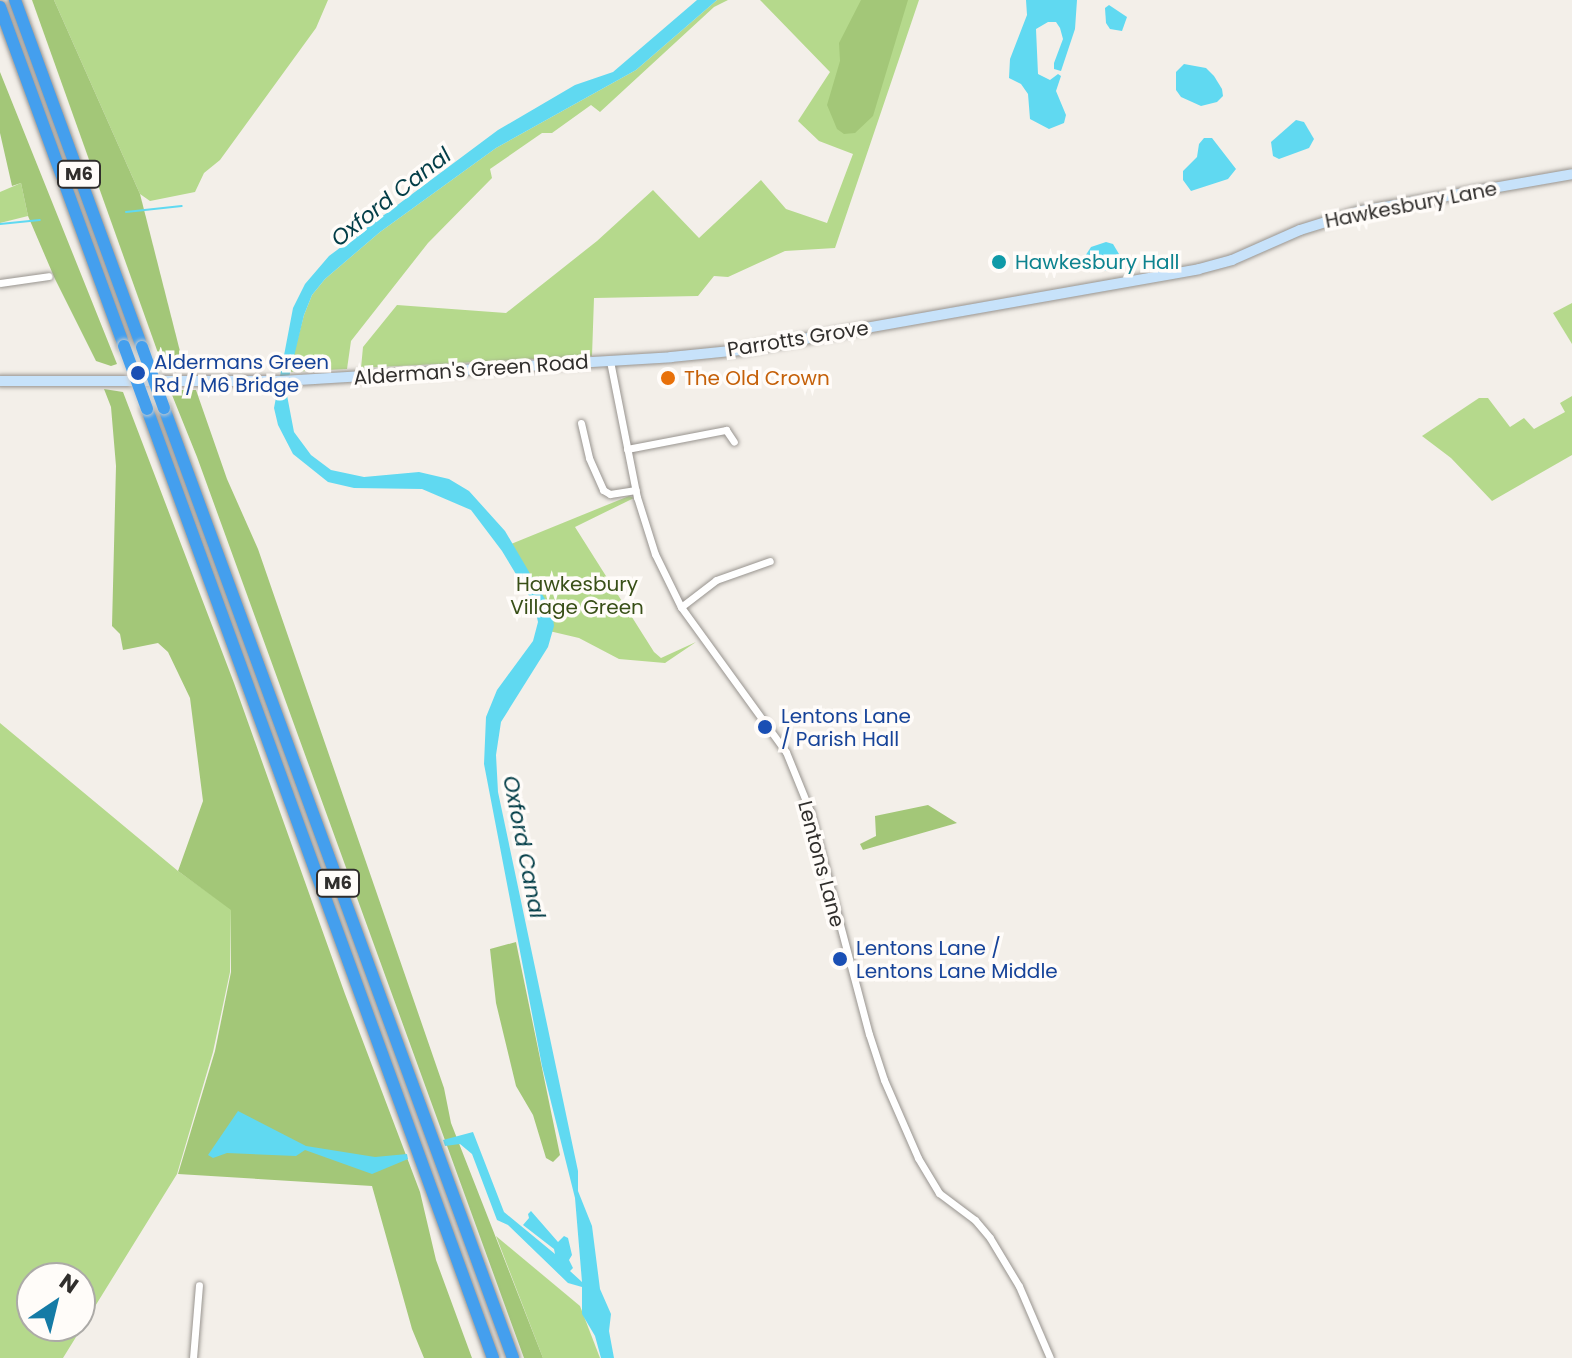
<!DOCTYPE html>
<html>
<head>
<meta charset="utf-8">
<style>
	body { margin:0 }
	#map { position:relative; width:1572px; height:1358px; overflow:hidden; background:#f3efe9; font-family:Poppins,sans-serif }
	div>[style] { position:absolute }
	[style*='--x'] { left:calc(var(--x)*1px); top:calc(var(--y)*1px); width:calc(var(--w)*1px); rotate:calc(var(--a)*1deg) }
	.green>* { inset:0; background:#b5d98c }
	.forest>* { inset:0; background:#a3c778 }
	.water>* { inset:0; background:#60d9f1 }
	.stream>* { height:2px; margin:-1px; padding:0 1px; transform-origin:1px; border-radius:1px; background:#60d9f1 }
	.roads { filter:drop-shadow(0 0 2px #98948f) drop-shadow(0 0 2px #98948f) }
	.street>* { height:7px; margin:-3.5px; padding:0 3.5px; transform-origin:3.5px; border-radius:3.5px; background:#fff }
	.secondary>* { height:10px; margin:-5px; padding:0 5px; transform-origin:5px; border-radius:5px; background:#c7e2fa }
	.highway>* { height:12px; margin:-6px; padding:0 6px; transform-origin:6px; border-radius:6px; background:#449fee }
	.bridges { filter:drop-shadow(0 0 2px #cdcdcc) drop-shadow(0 0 2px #cdcdcc) }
	.highway-bridge>* { height:12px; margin:-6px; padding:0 6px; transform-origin:6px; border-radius:6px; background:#449fee }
	.dots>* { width:22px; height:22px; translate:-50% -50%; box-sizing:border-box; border:4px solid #fffcf9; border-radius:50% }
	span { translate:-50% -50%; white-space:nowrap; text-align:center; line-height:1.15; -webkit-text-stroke:7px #fffcf9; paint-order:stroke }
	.shield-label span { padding:2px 6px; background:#fffcf9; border:2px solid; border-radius:6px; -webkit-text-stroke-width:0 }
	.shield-label { font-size:18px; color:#302e2c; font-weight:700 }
	.street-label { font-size:20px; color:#302e2c }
	.culture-label { font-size:20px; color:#0d838f }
	.left { translate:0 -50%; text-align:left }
	.transit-label { font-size:20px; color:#164399 }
	.food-label { font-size:20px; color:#c56008 }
	.park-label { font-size:20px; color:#384f17 }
	.water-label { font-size:22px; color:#023d47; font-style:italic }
	.north { position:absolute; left:16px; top:1262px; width:80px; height:80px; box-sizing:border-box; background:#fffcf9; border:2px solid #acaaa7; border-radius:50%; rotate:35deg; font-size:22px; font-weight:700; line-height:32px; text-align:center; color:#302e2c }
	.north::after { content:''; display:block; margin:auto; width:28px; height:36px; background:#157ba6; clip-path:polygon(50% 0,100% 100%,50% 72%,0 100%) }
</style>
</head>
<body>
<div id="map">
	<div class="green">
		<i style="clip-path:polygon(54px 0,328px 0,316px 28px,220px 160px,204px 173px,195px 192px,150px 201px,140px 194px)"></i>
		<i style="clip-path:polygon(717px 0,728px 0,714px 7px,600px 112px,591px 105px,552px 133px,542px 133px,490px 169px,492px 178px,428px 243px,351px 341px,347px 369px,289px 372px,304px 315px,312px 295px,325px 279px,380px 232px,496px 148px,636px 70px)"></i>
		<i style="clip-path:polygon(760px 0,919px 0,835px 248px,785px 251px,728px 277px,714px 276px,698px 296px,594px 298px,592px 356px,361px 368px,363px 347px,397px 305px,506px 313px,597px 241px,653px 190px,699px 238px,761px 180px,786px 209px,827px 223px,853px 154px,819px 141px,798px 121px,830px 72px)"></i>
		<i style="clip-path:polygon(21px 183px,28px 216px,0 223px,0 192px)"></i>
		<i style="clip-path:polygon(1572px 303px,1572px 344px,1553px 313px)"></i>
		<i style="clip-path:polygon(1572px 396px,1572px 455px,1492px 501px,1451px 458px,1422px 436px,1479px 398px,1488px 398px,1510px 427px,1524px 418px,1534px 429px,1565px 412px,1560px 403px)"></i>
		<i style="clip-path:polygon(629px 496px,634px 498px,575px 527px,654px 652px,661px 658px,696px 642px,665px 663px,619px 659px,579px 638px,545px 630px,506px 546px)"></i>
		<i style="clip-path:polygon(evenodd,0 723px,178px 871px,231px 909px,230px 972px,213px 1052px,177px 1174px,63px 1358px,0 1358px,0 723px,32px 1278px,80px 1278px,80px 1326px,32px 1326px,32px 1278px)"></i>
		<i style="clip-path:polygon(496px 1236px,580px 1306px,600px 1358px,543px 1358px)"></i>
	</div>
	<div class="forest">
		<i style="clip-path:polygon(32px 0,54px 0,140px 194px,184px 367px,163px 367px)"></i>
		<i style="clip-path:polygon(861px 0,908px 0,873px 116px,855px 133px,844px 134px,837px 129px,827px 105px,840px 61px,839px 43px)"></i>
		<i style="clip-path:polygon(0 72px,117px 364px,111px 366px,96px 361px,55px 279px,28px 216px,21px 183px,12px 186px,0 133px)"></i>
		<i style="clip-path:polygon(104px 389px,123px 392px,234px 683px,345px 994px,420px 1192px,436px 1260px,472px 1358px,424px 1358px,412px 1329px,372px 1186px,178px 1174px,215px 1051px,231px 972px,231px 910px,178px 871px,203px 801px,190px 698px,168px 652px,158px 643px,123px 650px,120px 634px,112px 626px,116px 466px,111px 407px)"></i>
		<i style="clip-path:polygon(170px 390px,196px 390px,227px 479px,258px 549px,444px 1088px,451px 1123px,543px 1358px,524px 1358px,197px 457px)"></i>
		<i style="clip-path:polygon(928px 805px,957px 823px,863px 850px,860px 844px,876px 836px,875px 816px)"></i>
		<i style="clip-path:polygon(516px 942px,560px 1155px,553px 1162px,546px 1158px,533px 1115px,516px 1086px,496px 1003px,490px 949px)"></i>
	</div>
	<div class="water">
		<i style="clip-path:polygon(697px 0,717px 0,636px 70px,496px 148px,380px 232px,325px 279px,312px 295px,304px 315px,286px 390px,294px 432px,311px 455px,331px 470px,364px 477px,419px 472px,449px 479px,469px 491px,505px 531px,552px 611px,554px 626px,548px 647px,501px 722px,496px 755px,498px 792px,578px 1171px,578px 1191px,592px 1226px,600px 1289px,611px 1314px,609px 1331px,614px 1358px,601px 1358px,595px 1336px,582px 1314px,582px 1287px,568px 1283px,508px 1225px,497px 1220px,472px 1154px,460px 1144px,445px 1146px,443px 1140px,473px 1132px,504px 1212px,555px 1254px,554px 1249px,523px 1225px,529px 1218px,528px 1214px,531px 1211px,558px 1242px,564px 1236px,568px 1238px,572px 1255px,569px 1260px,573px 1268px,570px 1271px,582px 1282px,575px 1198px,542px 1066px,484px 764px,486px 717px,497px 690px,533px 641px,538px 622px,534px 604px,502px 551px,471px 510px,422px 489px,354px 488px,328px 482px,293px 454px,278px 425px,274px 408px,293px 308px,305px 284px,329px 256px,498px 130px,575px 85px,613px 72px)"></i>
		<i style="clip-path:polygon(1026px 0,1077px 0,1075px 29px,1061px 71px,1054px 69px,1054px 63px,1063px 39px,1060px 28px,1056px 22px,1048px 22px,1036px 29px,1038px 74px,1050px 80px,1058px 74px,1061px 76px,1056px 91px,1066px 115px,1064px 123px,1049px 129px,1030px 119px,1028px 94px,1021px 84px,1009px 78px,1010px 59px,1027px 15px)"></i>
		<i style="clip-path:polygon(1109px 5px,1127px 17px,1122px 31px,1110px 29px,1106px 23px,1105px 8px)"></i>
		<i style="clip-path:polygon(1184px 64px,1206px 68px,1214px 76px,1222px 89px,1223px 96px,1217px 102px,1201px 106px,1181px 97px,1176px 90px,1176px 72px)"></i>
		<i style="clip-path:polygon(1296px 120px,1304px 122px,1314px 139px,1309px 148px,1279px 159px,1273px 156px,1271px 142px)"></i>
		<i style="clip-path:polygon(1204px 138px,1212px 138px,1236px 169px,1228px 179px,1191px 191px,1183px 180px,1183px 171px,1197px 157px,1199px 144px)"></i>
		<i style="clip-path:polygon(1106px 242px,1113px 244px,1119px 254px,1110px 270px,1089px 271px,1078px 267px,1091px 247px)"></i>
		<i style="clip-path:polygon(238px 1111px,306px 1146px,375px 1157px,407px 1154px,408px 1159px,372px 1174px,305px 1150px,296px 1156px,227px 1153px,213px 1158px,208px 1155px)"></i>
	</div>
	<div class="stream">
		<i style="--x:126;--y:212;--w:56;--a:-6.1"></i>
		<i style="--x:0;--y:224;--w:40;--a:-5.7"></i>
	</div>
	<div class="roads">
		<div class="street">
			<i style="--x:0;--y:283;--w:49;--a:-8.1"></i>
			<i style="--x:610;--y:361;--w:139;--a:78.8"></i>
			<i style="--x:637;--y:497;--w:60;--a:72.5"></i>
			<i style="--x:655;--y:554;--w:59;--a:63.9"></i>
			<i style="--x:681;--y:607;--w:179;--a:54.1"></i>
			<i style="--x:786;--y:752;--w:64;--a:67.9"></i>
			<i style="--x:810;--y:811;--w:231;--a:75.2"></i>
			<i style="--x:869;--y:1034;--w:48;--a:71.9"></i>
			<i style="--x:884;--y:1080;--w:85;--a:66.4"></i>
			<i style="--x:918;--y:1158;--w:41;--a:59"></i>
			<i style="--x:939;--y:1193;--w:45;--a:36.9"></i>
			<i style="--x:975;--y:1220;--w:23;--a:50"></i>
			<i style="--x:990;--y:1238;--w:56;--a:58.9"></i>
			<i style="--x:1019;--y:1286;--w:78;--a:66.7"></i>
			<i style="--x:581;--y:423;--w:36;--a:77"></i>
			<i style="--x:589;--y:458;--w:35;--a:66"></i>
			<i style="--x:603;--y:490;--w:8;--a:30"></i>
			<i style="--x:610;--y:494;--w:26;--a:-9"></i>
			<i style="--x:627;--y:449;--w:101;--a:-10.9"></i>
			<i style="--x:726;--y:430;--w:14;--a:56"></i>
			<i style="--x:681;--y:607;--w:44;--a:-37.6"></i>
			<i style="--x:716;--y:580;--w:57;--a:-19.4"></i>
			<i style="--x:193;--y:1358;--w:73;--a:-85.3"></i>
		</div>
		<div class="secondary">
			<i style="--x:0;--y:381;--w:282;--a:0"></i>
			<i style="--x:282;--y:381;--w:390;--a:-3.5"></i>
			<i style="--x:671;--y:357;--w:70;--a:-5.7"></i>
			<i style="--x:741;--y:350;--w:465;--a:-10"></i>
			<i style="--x:1199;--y:269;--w:34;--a:-15"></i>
			<i style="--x:1232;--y:260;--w:74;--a:-23.8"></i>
			<i style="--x:1300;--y:230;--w:64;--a:-17.3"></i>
			<i style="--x:1361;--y:211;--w:214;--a:-9.9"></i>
		</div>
		<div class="highway">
			<i style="--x:15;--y:0;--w:370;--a:69.9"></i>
			<i style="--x:0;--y:7;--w:361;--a:69.9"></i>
			<i style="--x:164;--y:408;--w:1012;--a:69.83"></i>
			<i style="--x:147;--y:409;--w:1010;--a:69.97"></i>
		</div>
	</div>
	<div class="bridges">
		<div class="highway-bridge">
			<i style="--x:124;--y:346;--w:67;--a:69.9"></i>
			<i style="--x:142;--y:347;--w:65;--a:70.2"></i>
		</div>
	</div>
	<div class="dots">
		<i style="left:999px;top:262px;background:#0f9aa8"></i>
		<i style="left:138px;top:373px;background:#1a4fb4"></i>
		<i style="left:668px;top:378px;background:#e8710a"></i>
		<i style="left:765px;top:727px;background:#1a4fb4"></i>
		<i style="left:840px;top:959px;background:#1a4fb4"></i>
	</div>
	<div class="shield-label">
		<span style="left:79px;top:174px">M6</span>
		<span style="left:338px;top:883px">M6</span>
	</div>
	<div class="street-label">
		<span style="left:1411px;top:205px;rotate:-11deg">Hawkesbury Lane</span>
		<span style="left:798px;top:339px;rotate:-9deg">Parrotts Grove</span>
		<span style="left:471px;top:370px;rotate:-4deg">Alderman's Green Road</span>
		<span style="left:821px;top:864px;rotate:75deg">Lentons Lane</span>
	</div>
	<div class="culture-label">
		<span class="left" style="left:1015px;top:262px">Hawkesbury Hall</span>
	</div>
	<div class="transit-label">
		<span class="left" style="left:154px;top:374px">Aldermans Green<br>Rd / M6 Bridge</span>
		<span class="left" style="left:781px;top:728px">Lentons Lane<br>/ Parish Hall</span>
		<span class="left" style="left:856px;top:960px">Lentons Lane /<br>Lentons Lane Middle</span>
	</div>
	<div class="food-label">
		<span class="left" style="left:684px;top:378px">The Old Crown</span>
	</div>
	<div class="park-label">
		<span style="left:577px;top:596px">Hawkesbury<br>Village Green</span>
	</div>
	<div class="water-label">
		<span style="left:391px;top:197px;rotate:-38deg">Oxford Canal</span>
		<span style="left:524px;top:847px;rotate:79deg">Oxford Canal</span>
	</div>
	<div class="north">N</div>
</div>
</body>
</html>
